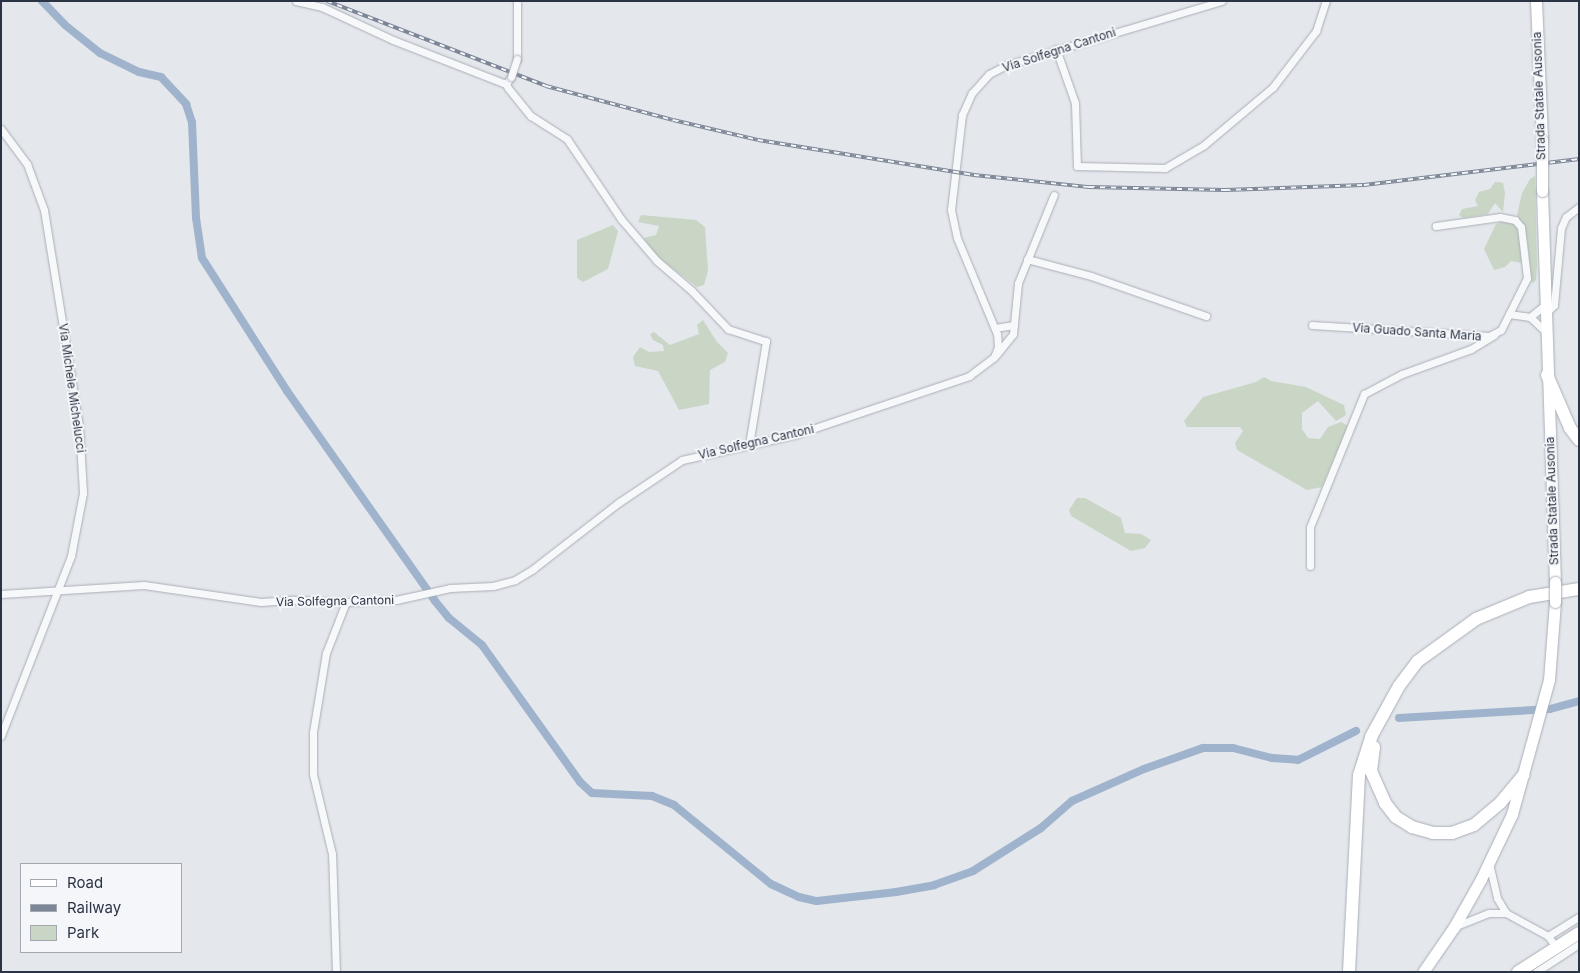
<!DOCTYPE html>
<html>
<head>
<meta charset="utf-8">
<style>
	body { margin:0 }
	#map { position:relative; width:1580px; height:973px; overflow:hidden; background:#e4e7ec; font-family:Inter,sans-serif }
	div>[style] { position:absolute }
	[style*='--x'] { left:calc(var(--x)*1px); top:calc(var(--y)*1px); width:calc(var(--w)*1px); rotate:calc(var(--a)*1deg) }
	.green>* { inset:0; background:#c9d6c5 }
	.canal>* { height:8px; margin:-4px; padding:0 4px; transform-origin:4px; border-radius:4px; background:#9fb4cc }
	.roads { filter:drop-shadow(0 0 1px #a9aeb7) drop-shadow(0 0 1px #a9aeb7) }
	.street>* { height:7px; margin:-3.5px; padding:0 3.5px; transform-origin:3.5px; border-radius:3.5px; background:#f7f8fa }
	.primary>* { height:11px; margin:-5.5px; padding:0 5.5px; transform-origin:5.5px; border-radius:5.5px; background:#fff }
	.highway>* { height:12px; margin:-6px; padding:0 6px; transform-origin:6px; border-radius:6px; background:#fff }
	.rail>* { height:4px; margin-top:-2px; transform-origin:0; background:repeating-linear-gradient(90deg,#f4f6f9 0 5.5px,#7d8696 0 11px); box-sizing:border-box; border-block:1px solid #7d8696 }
	.bridges { filter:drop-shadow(0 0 1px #a9aeb7) drop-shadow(0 0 1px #a9aeb7) }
	.street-bridge>* { height:7px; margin:-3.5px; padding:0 3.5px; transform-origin:3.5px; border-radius:3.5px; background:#f7f8fa }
	.primary-bridge>* { height:11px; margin:-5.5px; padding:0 5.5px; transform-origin:5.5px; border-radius:5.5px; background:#fff }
	span { translate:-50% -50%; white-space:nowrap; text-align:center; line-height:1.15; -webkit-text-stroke:4px #f4f6f9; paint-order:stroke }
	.street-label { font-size:12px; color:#2b3445 }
	.frame { position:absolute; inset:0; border:2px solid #2b3445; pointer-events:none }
	.legend { position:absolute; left:20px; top:863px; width:162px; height:90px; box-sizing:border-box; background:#f4f6f9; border:1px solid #a4a8b1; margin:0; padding:6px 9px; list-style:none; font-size:15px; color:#2b3445 }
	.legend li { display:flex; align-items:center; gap:10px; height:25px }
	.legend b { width:25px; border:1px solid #a4a8b1 }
</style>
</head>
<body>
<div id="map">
	<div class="green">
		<i style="clip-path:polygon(1535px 176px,1537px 265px,1536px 280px,1532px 284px,1527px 238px,1517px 215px,1522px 193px,1530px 179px)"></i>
		<i style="clip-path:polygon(1495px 182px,1503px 183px,1505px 193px,1503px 212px,1495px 203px,1488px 214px,1463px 218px,1459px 215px,1462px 209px,1478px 206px,1475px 200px,1479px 192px,1490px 189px)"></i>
		<i style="clip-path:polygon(641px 215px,696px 220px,705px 227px,708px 271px,704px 285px,697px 287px,651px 252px,644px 238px,656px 235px,659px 226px,638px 222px)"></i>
		<i style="clip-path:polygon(1502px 222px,1512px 222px,1519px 228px,1522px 263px,1511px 261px,1505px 267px,1494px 270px,1484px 249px,1496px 224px)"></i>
		<i style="clip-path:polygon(613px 225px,618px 231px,608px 269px,583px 282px,577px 278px,577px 240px)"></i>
		<i style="clip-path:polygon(703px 320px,717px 342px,728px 353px,725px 362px,710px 370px,709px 404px,679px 410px,658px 371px,635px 366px,633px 357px,640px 347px,649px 352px,664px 351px,663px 345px,653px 340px,650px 334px,654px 332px,670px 345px,699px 334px,697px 325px)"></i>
		<i style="clip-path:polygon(1264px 377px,1271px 381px,1306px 387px,1344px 405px,1346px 415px,1336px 421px,1318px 401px,1302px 413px,1302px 429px,1308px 438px,1320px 439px,1328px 427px,1341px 422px,1348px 426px,1322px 487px,1307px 490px,1237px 450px,1235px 443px,1243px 431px,1240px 427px,1187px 427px,1184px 421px,1203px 397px,1256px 382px)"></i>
		<i style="clip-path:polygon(1077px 498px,1085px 498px,1121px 518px,1125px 533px,1141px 534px,1151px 540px,1145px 548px,1131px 551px,1071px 516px,1069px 510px)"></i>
	</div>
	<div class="canal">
		<i style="--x:42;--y:1;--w:33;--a:46"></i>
		<i style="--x:65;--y:25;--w:45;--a:38.7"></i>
		<i style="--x:100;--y:53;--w:43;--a:26"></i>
		<i style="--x:139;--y:72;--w:23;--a:13"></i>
		<i style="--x:161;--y:77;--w:37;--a:47"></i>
		<i style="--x:186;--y:104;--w:19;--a:72"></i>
		<i style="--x:192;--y:122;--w:96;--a:87.6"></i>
		<i style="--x:196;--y:218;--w:40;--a:81.5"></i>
		<i style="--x:202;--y:258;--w:158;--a:57.4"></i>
		<i style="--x:287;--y:391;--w:257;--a:54.8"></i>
		<i style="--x:435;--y:601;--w:22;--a:51"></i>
		<i style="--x:449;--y:618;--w:43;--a:39.3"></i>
		<i style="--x:482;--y:645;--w:168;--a:54.4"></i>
		<i style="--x:580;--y:782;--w:16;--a:43"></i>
		<i style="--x:592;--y:793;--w:60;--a:2.9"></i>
		<i style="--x:652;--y:796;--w:24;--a:22"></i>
		<i style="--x:674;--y:805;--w:125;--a:39.2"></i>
		<i style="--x:771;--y:884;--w:31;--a:25"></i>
		<i style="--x:799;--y:897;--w:18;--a:13"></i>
		<i style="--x:817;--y:901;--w:80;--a:-6.5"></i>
		<i style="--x:896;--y:892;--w:39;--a:-10"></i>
		<i style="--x:934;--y:885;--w:41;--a:-19.7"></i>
		<i style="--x:973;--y:871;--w:80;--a:-32.3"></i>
		<i style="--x:1041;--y:828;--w:41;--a:-41.1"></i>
		<i style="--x:1072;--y:801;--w:79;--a:-24"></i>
		<i style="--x:1144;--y:769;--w:63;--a:-19.6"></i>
		<i style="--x:1203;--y:748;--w:30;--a:0"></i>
		<i style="--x:1233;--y:748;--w:40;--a:14.4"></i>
		<i style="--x:1272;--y:758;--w:26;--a:4"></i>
		<i style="--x:1298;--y:760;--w:65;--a:-26.6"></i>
		<i style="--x:1399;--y:718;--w:151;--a:-3.4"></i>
		<i style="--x:1550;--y:709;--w:30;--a:-15"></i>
	</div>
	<div class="roads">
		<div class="street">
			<i style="--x:296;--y:1;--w:27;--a:13"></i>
			<i style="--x:322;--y:7;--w:78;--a:24.9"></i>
			<i style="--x:393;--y:40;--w:121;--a:21.3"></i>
			<i style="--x:1056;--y:49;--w:57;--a:70.6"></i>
			<i style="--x:1075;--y:103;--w:63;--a:88.2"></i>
			<i style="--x:1077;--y:166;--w:88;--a:1.3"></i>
			<i style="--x:1165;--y:168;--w:45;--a:-30.5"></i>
			<i style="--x:1204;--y:145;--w:90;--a:-40"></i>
			<i style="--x:1273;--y:87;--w:71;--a:-52.5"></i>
			<i style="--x:1316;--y:31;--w:32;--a:-72"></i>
			<i style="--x:517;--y:59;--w:58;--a:-90"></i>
			<i style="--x:511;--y:77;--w:9;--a:126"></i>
			<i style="--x:506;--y:84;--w:4;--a:63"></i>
			<i style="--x:508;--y:88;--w:36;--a:51"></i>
			<i style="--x:531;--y:116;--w:43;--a:32.6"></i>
			<i style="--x:567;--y:139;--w:97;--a:56"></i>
			<i style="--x:621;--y:219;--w:55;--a:49.4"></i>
			<i style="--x:657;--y:261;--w:45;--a:40.5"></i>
			<i style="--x:691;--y:290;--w:54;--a:46.5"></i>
			<i style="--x:728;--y:329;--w:40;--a:18"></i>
			<i style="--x:766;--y:341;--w:105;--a:99.3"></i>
			<i style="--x:1;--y:129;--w:44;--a:53.4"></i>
			<i style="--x:27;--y:164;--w:49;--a:69.7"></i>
			<i style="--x:44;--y:210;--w:218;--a:80.8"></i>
			<i style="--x:79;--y:425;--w:68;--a:86.6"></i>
			<i style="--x:83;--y:493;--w:64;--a:100.8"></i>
			<i style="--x:71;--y:556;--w:193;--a:111.3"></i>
			<i style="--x:1027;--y:259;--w:66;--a:14.9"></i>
			<i style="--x:1091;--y:276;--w:122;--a:19.2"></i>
			<i style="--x:1546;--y:313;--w:11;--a:-45"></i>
			<i style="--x:1554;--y:305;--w:77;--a:-84.8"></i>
			<i style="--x:1561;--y:228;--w:12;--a:-66"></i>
			<i style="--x:1566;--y:217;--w:16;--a:-38"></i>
			<i style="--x:1509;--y:314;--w:21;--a:8"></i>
			<i style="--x:1530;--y:317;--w:21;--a:43"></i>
			<i style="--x:1530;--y:317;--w:19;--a:-39"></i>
			<i style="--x:1312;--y:325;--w:177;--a:3.6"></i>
			<i style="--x:1489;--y:336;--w:13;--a:-27"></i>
			<i style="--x:1501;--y:330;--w:58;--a:-63.4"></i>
			<i style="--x:1527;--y:278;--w:51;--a:-96.7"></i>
			<i style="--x:1521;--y:227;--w:9;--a:-131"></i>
			<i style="--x:1515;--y:220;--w:15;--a:-169"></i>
			<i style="--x:1500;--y:217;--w:65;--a:172"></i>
			<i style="--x:995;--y:328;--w:19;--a:-9"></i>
			<i style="--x:996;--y:355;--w:27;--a:-51"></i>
			<i style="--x:1013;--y:334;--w:51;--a:-84.4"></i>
			<i style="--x:1018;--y:283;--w:95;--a:-67.8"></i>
			<i style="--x:1310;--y:566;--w:39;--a:-90"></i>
			<i style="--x:1310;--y:527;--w:144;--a:-67.9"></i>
			<i style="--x:1364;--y:394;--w:43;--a:-27.8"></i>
			<i style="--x:1402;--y:374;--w:73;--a:-19.9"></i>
			<i style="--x:1471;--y:349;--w:27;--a:-31"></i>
			<i style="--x:1;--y:594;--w:143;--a:-3.6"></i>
			<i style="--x:144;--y:585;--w:118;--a:8.3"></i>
			<i style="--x:261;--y:602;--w:32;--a:-4"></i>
			<i style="--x:293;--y:600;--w:53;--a:2.2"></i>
			<i style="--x:346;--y:602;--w:50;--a:-2.3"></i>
			<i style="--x:396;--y:600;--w:55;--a:-12.5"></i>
			<i style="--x:450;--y:588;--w:43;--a:-2.7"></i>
			<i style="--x:493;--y:586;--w:23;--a:-15"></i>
			<i style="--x:515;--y:580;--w:21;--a:-31"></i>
			<i style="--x:533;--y:569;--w:108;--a:-37.8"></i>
			<i style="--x:618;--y:503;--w:77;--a:-33.9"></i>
			<i style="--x:682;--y:460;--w:118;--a:-12.7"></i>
			<i style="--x:797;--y:434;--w:182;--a:-18.6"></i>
			<i style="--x:969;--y:376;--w:31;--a:-37"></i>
			<i style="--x:994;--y:357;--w:11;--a:-68"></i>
			<i style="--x:998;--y:347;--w:13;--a:-94"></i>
			<i style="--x:997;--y:334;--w:104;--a:-112.6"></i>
			<i style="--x:957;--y:238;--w:29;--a:-102"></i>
			<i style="--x:951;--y:210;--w:96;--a:-83.4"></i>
			<i style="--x:962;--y:115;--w:24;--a:-66"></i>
			<i style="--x:972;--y:93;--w:25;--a:-48"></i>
			<i style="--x:989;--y:74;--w:20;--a:-27"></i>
			<i style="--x:1007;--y:65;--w:224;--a:-16.6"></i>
			<i style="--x:1489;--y:863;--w:36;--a:77"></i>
			<i style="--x:1497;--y:898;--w:17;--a:59"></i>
			<i style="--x:1506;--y:913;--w:48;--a:28.7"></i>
			<i style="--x:1548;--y:936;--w:14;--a:54"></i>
			<i style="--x:1456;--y:926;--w:35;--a:-22"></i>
			<i style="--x:1489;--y:913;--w:17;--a:0"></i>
			<i style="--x:1548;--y:936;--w:36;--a:-32"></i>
			<i style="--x:336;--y:972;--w:118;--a:-91.9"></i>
			<i style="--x:332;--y:854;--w:82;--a:-103.4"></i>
			<i style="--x:313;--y:774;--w:42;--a:-90"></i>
			<i style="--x:313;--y:732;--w:80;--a:-80.7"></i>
			<i style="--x:326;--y:653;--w:55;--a:-68.6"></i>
			<i style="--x:1536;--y:972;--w:51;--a:-33.1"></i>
		</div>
		<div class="primary">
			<i style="--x:1536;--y:1;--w:139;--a:87.5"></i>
			<i style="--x:1542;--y:191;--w:391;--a:88.1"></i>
			<i style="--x:1423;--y:972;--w:55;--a:-55.4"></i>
			<i style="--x:1454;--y:927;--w:55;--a:-60.6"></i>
			<i style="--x:1481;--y:879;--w:72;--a:-64.5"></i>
			<i style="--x:1512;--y:814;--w:139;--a:-74.6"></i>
			<i style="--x:1549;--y:680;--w:78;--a:-85.6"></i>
		</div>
		<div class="highway">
			<i style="--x:1547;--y:375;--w:58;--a:66.5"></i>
			<i style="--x:1570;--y:428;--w:15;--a:53"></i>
			<i style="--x:1374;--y:747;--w:24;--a:97"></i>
			<i style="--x:1371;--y:771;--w:35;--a:66"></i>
			<i style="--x:1385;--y:803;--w:18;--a:52"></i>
			<i style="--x:1396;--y:817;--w:19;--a:32"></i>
			<i style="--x:1412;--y:827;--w:22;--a:16"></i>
			<i style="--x:1433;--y:833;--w:19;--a:0"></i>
			<i style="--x:1452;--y:833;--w:23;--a:-20"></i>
			<i style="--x:1474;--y:825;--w:35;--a:-40"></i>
			<i style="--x:1501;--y:802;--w:35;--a:-50"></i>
			<i style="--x:1349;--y:972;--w:197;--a:-87.1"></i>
			<i style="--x:1359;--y:775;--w:40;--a:-72"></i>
			<i style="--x:1371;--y:737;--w:58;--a:-61.2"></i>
			<i style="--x:1399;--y:686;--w:31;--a:-53"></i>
			<i style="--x:1418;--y:661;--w:72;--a:-35.9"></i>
			<i style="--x:1476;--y:619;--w:57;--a:-22.5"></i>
			<i style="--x:1529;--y:597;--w:51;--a:-9.1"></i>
			<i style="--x:1518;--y:972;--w:72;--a:-32.6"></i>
		</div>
	</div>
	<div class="rail">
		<i style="--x:327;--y:1;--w:235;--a:21.2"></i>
		<i style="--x:546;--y:86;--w:131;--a:15"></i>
		<i style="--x:673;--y:120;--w:87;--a:13.2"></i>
		<i style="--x:758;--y:140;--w:219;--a:9.2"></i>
		<i style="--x:974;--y:175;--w:116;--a:6"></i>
		<i style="--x:1089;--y:187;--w:136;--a:1.3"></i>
		<i style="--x:1225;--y:190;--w:139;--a:-2.1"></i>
		<i style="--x:1364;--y:185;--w:217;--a:-6.9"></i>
	</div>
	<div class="bridges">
		<div class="street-bridge">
			<i style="--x:511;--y:77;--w:19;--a:-72"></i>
		</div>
		<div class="primary-bridge">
			<i style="--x:1542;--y:191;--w:51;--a:-90"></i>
			<i style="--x:1555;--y:582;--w:20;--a:90"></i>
		</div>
	</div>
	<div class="street-label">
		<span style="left:1059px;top:50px;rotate:-18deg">Via Solfegna Cantoni</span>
		<span style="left:1539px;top:96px;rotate:-92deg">Strada Statale Ausonia</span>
		<span style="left:1417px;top:332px;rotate:4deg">Via Guado Santa Maria</span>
		<span style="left:72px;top:388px;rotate:82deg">Via Michele Michelucci</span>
		<span style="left:756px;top:442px;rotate:-13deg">Via Solfegna Cantoni</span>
		<span style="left:1552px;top:501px;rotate:-92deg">Strada Statale Ausonia</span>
		<span style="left:335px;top:601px;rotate:-1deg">Via Solfegna Cantoni</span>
	</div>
	<div class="frame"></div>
	<ul class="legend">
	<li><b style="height:6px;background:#fff"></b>Road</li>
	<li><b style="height:6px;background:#7d8696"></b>Railway</li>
	<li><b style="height:14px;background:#c9d6c5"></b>Park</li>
	</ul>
</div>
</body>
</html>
